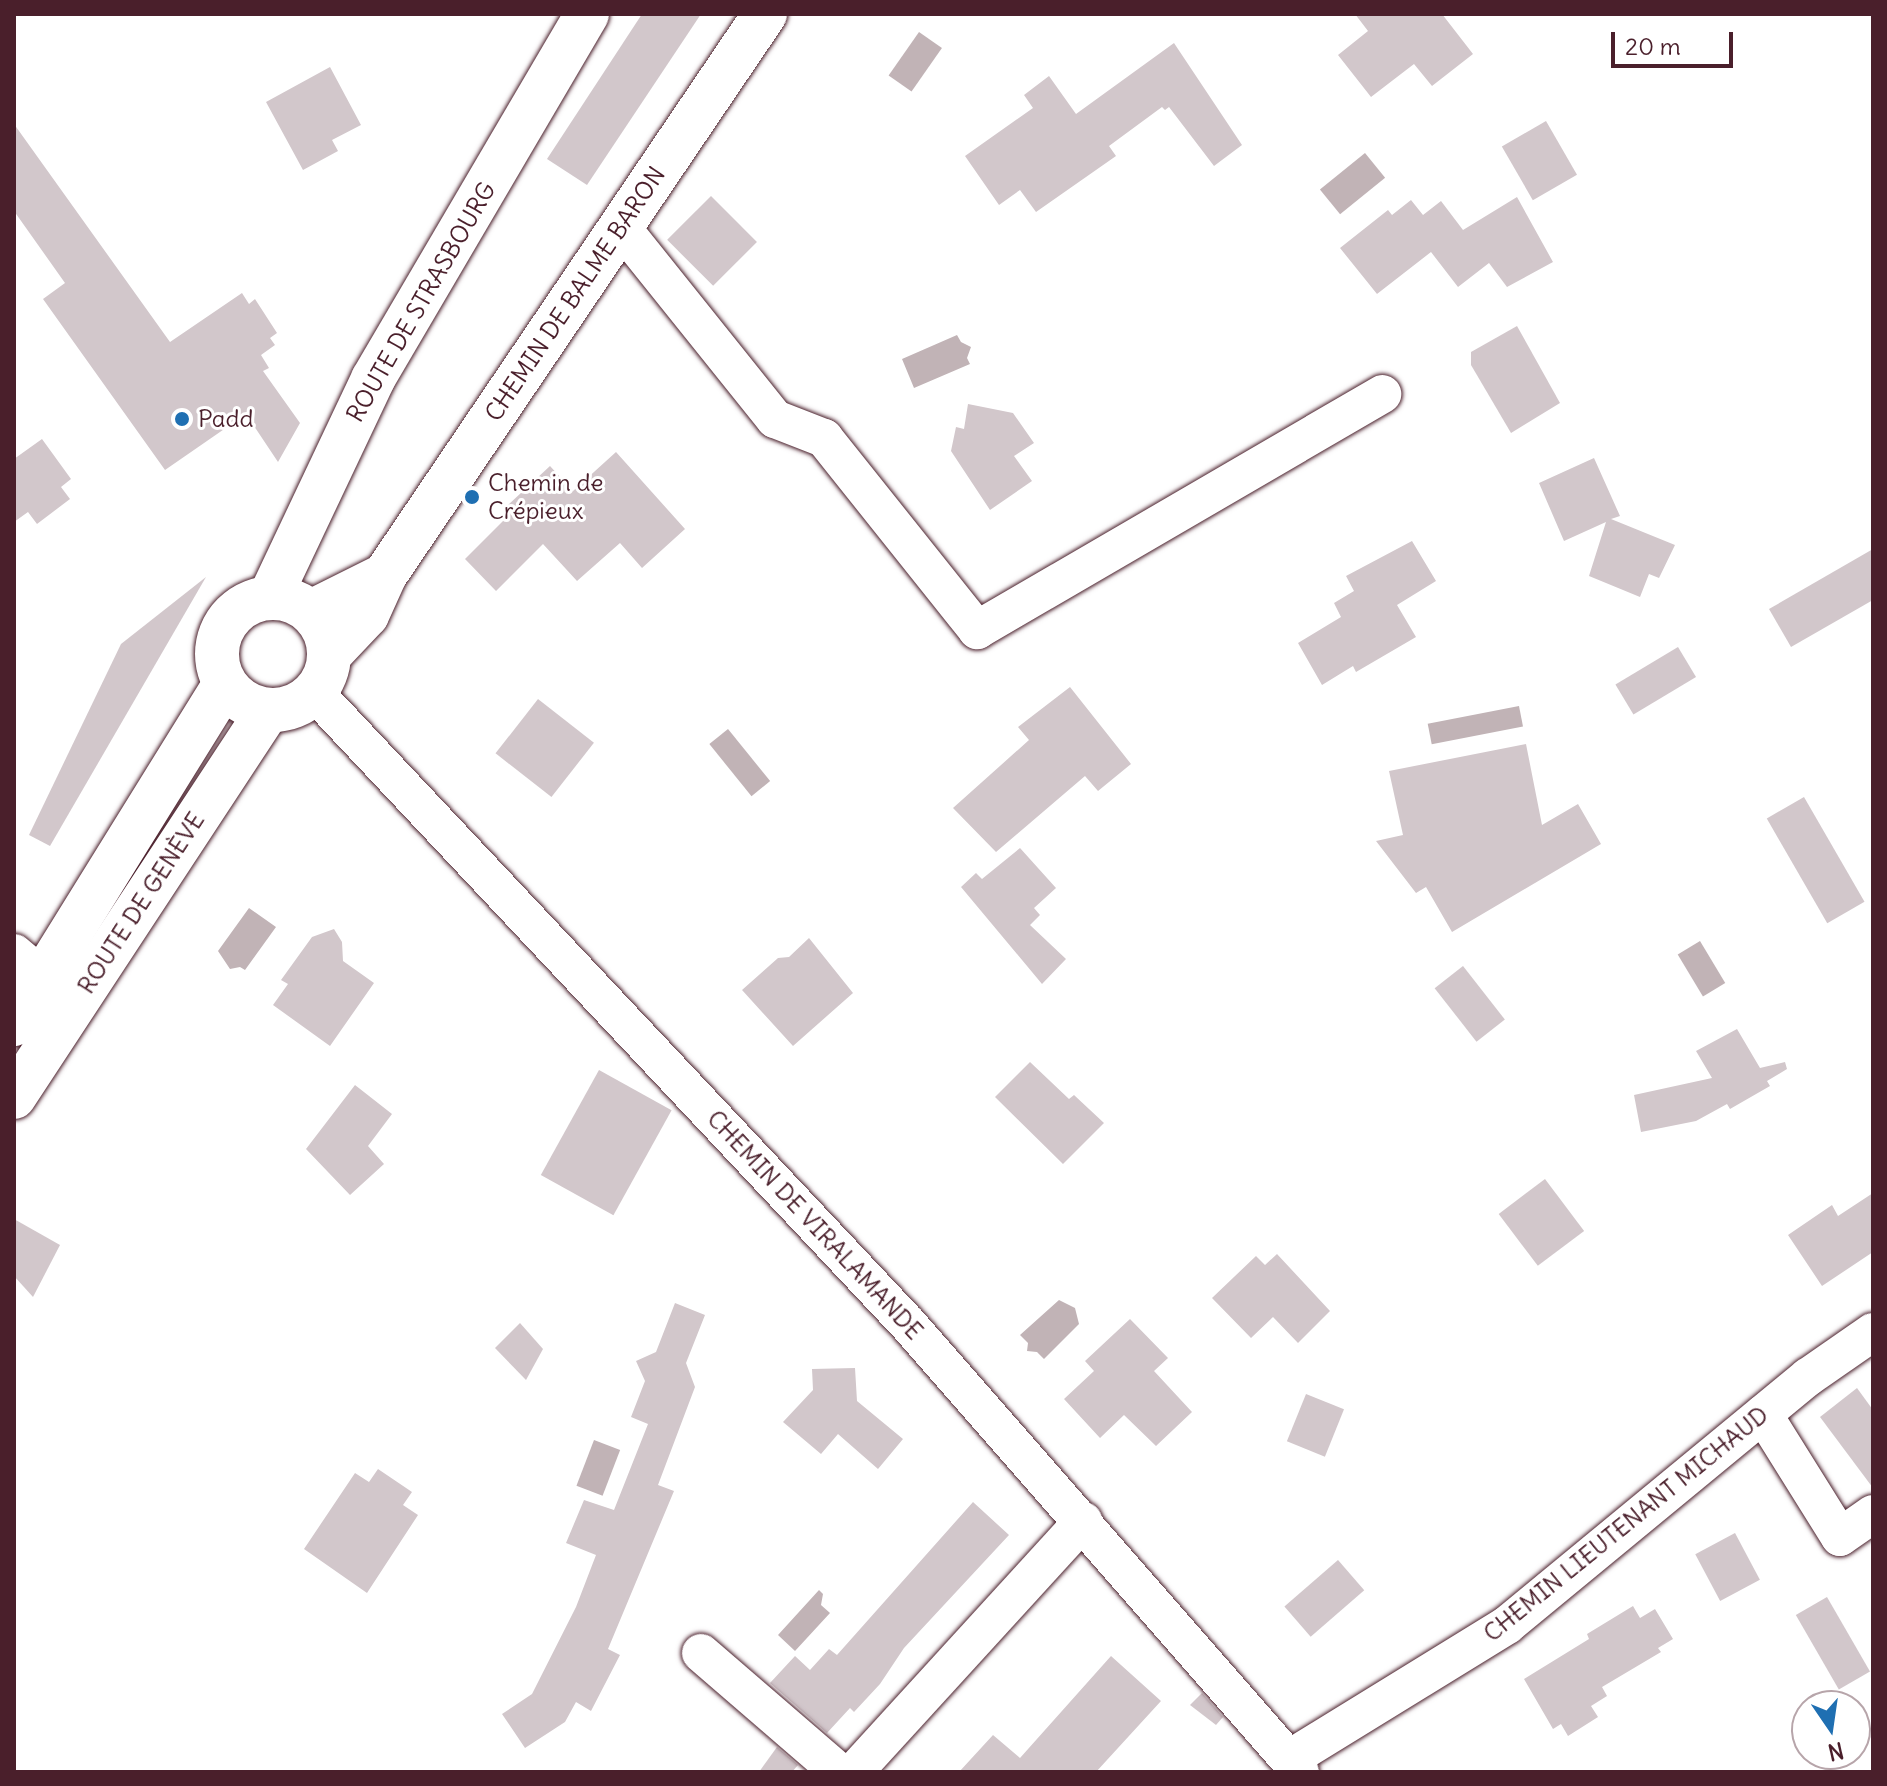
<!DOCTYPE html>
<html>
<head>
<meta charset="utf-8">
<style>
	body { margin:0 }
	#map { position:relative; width:1887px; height:1786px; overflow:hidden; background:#fff; font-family:Delius,sans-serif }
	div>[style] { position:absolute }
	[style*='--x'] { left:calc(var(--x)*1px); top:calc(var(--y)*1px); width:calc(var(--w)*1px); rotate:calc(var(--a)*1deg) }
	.water>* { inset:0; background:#c1b3b6; transform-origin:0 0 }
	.building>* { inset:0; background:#d2c7cb; transform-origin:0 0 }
	.roads { filter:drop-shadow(0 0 2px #4a1f2b) drop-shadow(0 0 2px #4a1f2b) }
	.minor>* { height:38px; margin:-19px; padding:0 19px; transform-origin:19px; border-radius:19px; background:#fff }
	.tertiary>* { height:44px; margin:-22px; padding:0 22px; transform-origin:22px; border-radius:22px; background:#fff }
	.primary>* { height:44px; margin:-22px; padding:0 22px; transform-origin:22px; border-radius:22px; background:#fff }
	.primary>.ring { margin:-22px; padding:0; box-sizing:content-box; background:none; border:44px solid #fff; border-radius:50% }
	.dots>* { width:22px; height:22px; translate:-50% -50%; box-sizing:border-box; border:4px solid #fff; border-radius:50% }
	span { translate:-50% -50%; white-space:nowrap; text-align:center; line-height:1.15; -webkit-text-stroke:6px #fff; paint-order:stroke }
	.street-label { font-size:24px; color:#4a1f2b }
	.poi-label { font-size:24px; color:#4a1f2b }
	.left { translate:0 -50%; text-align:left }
	.frame { position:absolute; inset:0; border:16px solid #4a1f2b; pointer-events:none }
	.north { position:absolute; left:1791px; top:1690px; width:80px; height:80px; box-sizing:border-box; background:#fff; border:2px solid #b7a5aa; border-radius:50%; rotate:167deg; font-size:22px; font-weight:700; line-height:32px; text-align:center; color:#4a1f2b }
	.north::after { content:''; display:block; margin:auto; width:28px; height:36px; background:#1f6fb2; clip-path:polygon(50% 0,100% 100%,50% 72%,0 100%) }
	.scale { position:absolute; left:1611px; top:32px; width:122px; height:36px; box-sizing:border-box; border:4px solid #4a1f2b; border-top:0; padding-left:10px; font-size:24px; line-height:28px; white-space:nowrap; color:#4a1f2b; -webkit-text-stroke:6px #fff; paint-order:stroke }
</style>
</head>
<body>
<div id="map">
	<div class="water">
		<i style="left:919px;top:32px;width:28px;height:53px;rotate:35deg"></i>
		<i style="left:1365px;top:153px;width:32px;height:58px;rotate:51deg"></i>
		<i style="clip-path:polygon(957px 335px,961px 342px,971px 347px,967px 358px,970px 364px,914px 388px,902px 359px)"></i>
		<i style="left:1519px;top:706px;width:21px;height:93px;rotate:79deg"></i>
		<i style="left:728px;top:729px;width:67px;height:24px;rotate:51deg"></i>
		<i style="clip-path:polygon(249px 908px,276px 927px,245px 970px,240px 967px,230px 969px,218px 951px)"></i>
		<i style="left:1700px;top:941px;width:49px;height:26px;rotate:59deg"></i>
		<i style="clip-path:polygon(1059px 1300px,1075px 1308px,1079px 1324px,1044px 1359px,1037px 1352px,1027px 1351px,1028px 1343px,1020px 1335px)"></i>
		<i style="left:594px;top:1440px;width:28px;height:49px;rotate:21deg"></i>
		<i style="clip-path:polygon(819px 1590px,823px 1594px,821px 1605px,830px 1613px,795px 1651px,778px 1635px)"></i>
	</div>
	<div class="building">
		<i style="clip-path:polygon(642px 14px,701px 14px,587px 185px,547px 159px)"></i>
		<i style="clip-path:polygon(1355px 14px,1442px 14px,1473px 54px,1432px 86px,1414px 64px,1371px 97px,1338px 55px,1368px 31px)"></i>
		<i style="clip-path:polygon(1174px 43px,1242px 145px,1214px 166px,1169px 107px,1165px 110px,1162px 107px,1109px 146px,1116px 156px,1036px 212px,1020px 190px,999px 205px,965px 156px,1033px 108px,1024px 95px,1049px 76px,1076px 114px)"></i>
		<i style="clip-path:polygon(330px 67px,361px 125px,332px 140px,338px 151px,303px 170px,266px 102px)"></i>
		<i style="left:1546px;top:121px;width:62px;height:51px;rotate:60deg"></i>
		<i style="clip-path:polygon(14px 124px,170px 342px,242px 293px,249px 304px,255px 299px,277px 333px,270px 338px,275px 345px,261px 355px,269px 368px,263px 371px,300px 423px,278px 462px,246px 414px,165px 470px,43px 299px,65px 283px,14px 211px)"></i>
		<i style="left:711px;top:196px;width:65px;height:62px;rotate:45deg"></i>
		<i style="clip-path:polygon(1517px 197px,1553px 262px,1507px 287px,1489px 263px,1458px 287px,1431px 252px,1377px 294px,1340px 248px,1388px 210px,1392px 215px,1411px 200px,1423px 215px,1441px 201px,1463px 230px)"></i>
		<i style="clip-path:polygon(1517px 326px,1560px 403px,1511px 433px,1471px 365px,1471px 352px)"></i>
		<i style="clip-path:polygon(968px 404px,1013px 413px,1034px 443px,1014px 456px,1032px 481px,990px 510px,951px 451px,956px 427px,964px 429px)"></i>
		<i style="clip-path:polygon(42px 439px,71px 479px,61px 487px,70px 499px,37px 524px,28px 512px,14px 522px,14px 459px)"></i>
		<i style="clip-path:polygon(616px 452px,685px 529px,642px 568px,620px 543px,577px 581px,543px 544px,496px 591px,465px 559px,513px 511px,508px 505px,550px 466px,573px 491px)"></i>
		<i style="clip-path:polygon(1594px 458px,1620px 516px,1611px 519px,1675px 545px,1659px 578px,1649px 574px,1640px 597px,1589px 576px,1606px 522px,1564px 541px,1539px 483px)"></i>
		<i style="clip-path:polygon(1412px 541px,1436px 581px,1397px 605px,1416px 637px,1356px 672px,1353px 666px,1322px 685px,1298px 643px,1341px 617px,1334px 603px,1354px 591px,1346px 576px)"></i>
		<i style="clip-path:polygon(1873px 549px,1873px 600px,1791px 647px,1769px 609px)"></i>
		<i style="clip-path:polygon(206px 577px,50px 846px,29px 835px,121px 644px)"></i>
		<i style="left:1678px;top:647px;width:35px;height:73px;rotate:59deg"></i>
		<i style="clip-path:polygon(1070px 687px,1131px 764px,1098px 791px,1085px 776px,996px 852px,953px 808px,1029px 740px,1018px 727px)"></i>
		<i style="left:538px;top:699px;width:71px;height:69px;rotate:38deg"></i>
		<i style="clip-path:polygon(1526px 744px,1542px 825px,1578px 804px,1601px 844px,1452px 932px,1426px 887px,1416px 893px,1376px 841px,1403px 835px,1389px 771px)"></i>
		<i style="left:1804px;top:797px;width:121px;height:43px;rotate:60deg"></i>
		<i style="clip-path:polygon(1020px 848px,1056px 888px,1034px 908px,1040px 915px,1030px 925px,1066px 959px,1042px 984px,961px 887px,976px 873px,982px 879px)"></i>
		<i style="clip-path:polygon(334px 929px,342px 942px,343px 961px,374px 983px,330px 1046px,273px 1005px,288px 984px,281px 980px,312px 937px)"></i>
		<i style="clip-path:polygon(809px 938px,853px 993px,793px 1046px,742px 990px,778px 958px,789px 957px)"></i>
		<i style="left:1463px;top:966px;width:68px;height:36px;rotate:52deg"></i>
		<i style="clip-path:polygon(1737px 1029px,1760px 1068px,1785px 1062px,1787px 1069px,1767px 1081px,1770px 1086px,1730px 1109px,1727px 1104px,1696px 1121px,1641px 1132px,1634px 1095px,1712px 1078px,1696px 1051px)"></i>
		<i style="clip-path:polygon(1030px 1062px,1069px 1099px,1074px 1095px,1104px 1123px,1063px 1164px,995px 1097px)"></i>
		<i style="left:599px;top:1070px;width:83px;height:120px;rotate:29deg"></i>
		<i style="clip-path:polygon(355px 1085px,392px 1114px,368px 1146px,384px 1164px,350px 1195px,306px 1149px)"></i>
		<i style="left:1545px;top:1179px;width:65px;height:58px;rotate:53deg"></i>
		<i style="clip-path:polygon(1873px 1193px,1873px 1252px,1822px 1286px,1788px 1235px,1832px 1205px,1838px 1216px)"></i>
		<i style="clip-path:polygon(14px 1219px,60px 1245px,33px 1297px,14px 1276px)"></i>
		<i style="clip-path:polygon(1277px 1254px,1330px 1311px,1298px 1343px,1273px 1317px,1251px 1338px,1212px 1298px,1256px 1256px,1265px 1265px)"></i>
		<i style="clip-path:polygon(675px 1303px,705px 1315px,686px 1363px,695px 1387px,658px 1485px,674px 1491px,608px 1649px,620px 1655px,591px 1711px,576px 1702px,565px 1722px,525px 1748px,502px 1714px,532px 1694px,576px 1607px,596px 1555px,566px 1543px,584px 1500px,614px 1510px,648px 1424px,631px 1417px,645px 1381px,636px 1361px,656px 1352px)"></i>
		<i style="clip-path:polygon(1130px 1319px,1168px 1358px,1154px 1371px,1192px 1412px,1156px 1446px,1124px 1415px,1100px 1438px,1064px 1399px,1094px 1371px,1085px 1361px)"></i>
		<i style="clip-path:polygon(520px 1323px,543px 1349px,526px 1380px,495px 1348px)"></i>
		<i style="clip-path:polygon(855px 1368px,857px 1401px,903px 1439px,878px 1469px,838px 1434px,821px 1454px,783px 1422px,813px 1390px,812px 1369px)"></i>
		<i style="clip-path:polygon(1857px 1388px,1873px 1410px,1873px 1488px,1820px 1417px)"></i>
		<i style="left:1306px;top:1394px;width:41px;height:51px;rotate:22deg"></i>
		<i style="clip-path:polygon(378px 1469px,412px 1492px,403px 1505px,418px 1515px,367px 1593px,304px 1549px,355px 1473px,369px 1482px)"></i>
		<i style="clip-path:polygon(973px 1502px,1009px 1535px,904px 1648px,880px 1684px,854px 1712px,850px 1708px,827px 1733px,770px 1683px,795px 1656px,810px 1670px,829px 1649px,837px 1655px)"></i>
		<i style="left:1735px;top:1533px;width:53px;height:45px;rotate:62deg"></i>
		<i style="left:1338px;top:1560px;width:40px;height:71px;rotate:49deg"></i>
		<i style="left:1827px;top:1597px;width:86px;height:36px;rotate:60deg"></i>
		<i style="clip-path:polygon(1633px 1606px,1640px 1618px,1655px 1609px,1673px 1639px,1658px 1648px,1661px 1652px,1602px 1687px,1607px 1696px,1591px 1706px,1598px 1717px,1568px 1736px,1561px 1724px,1553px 1729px,1524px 1679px,1589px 1639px,1587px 1634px)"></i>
		<i style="clip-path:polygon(1111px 1656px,1161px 1701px,1096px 1772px,959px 1772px,993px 1735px,1020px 1758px)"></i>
		<i style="clip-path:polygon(1202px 1693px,1223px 1717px,1216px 1725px,1190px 1705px)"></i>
		<i style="clip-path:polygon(777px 1747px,798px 1765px,792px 1772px,759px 1772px)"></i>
	</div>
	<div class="roads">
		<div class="minor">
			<i style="--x:621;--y:227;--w:246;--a:51.3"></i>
			<i style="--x:775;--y:419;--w:53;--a:21.2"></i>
			<i style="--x:824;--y:438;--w:246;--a:51.4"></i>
			<i style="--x:977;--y:630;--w:469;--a:-30.2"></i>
			<i style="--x:314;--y:692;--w:867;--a:46.78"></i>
			<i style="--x:908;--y:1324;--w:595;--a:48.81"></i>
			<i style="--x:14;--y:953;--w:39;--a:40"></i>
			<i style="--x:1763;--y:1414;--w:145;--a:58"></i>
			<i style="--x:1840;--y:1537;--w:40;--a:-34.9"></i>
			<i style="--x:701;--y:1653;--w:182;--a:40.8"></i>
			<i style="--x:1291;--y:1758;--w:254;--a:-31.6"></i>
			<i style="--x:1507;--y:1625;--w:390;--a:-39.5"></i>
			<i style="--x:1808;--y:1377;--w:79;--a:-34.7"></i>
			<i style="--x:854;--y:1772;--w:340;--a:-47.6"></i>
		</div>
		<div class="tertiary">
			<i style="--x:311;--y:612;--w:83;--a:-26.6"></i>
			<i style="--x:329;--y:655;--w:55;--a:-46.5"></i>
			<i style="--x:367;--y:615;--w:44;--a:-65.8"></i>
			<i style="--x:385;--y:575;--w:678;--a:-55.89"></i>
		</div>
		<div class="primary">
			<i style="--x:270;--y:597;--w:241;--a:-64.7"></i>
			<i style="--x:373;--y:379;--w:423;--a:-59.6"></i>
			<i class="ring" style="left:217px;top:598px;width:68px;height:68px"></i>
			<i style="--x:14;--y:1024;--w:400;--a:-58.2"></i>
			<i style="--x:14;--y:1097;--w:463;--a:-56.7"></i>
		</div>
	</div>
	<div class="dots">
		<i style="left:182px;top:419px;background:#1f6fb2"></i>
		<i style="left:472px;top:497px;background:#1f6fb2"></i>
	</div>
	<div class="street-label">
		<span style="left:575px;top:294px;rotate:-56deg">CHEMIN DE BALME BARON</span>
		<span style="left:421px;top:302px;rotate:-60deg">ROUTE DE STRASBOURG</span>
		<span style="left:141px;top:903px;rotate:-57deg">ROUTE DE GENÈVE</span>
		<span style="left:815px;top:1225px;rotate:47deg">CHEMIN DE VIRALAMANDE</span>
		<span style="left:1626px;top:1524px;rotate:-39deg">CHEMIN LIEUTENANT MICHAUD</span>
	</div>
	<div class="poi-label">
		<span class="left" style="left:198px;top:419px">Padd</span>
		<span class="left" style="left:488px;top:497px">Chemin de<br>Crépieux</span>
	</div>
	<div class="frame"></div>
	<div class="north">N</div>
	<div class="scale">20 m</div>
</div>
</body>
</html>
